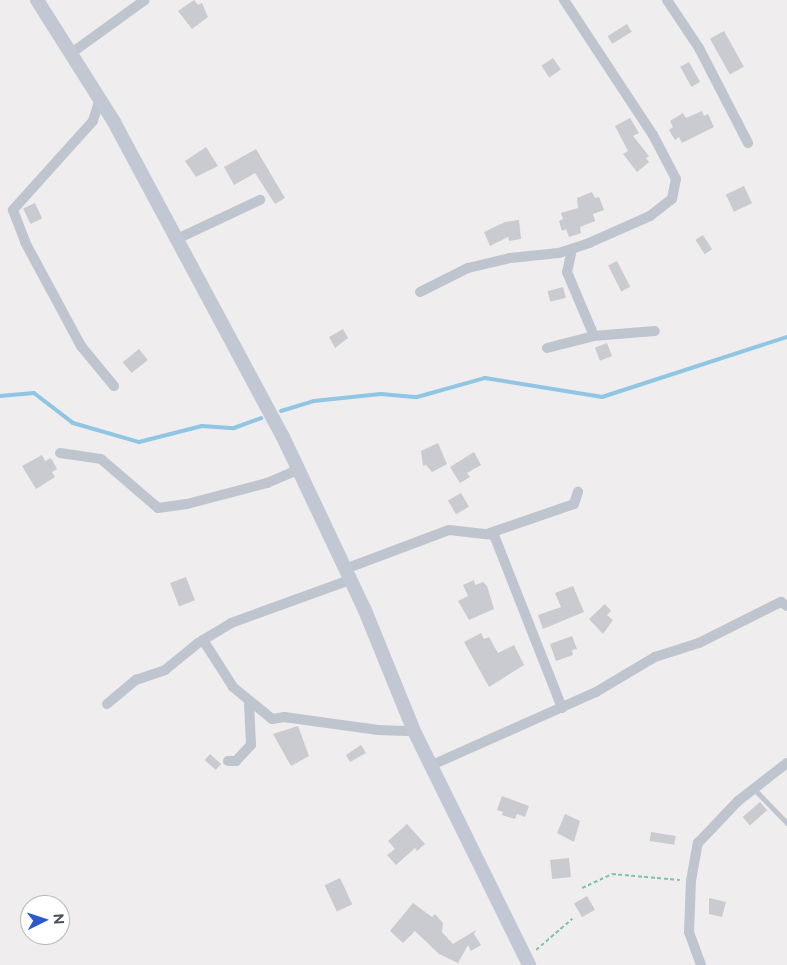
<!DOCTYPE html>
<html>
<head>
<meta charset="utf-8">
<style>
	body { margin:0 }
	#map { position:relative; width:787px; height:965px; overflow:hidden; background:#efeded; font-family:Raleway,sans-serif }
	div>[style] { position:absolute }
	[style*='--x'] { left:calc(var(--x)*1px); top:calc(var(--y)*1px); width:calc(var(--w)*1px); rotate:calc(var(--a)*1deg) }
	.stream>* { height:4px; margin:-2px; padding:0 2px; transform-origin:2px; border-radius:2px; background:#90c6e3 }
	.building>* { inset:0; background:#cacbd1; transform-origin:0 0 }
	.path>* { height:2px; margin-top:-1px; transform-origin:0; background:repeating-linear-gradient(90deg,#7ac4aa 0 4px,transparent 0 6.5px) }
	.lane>* { height:5px; margin:-2.5px; padding:0 2.5px; transform-origin:2.5px; border-radius:2.5px; background:#bfc5ce }
	.street>* { height:10px; margin:-5px; padding:0 5px; transform-origin:5px; border-radius:5px; background:#bfc5ce }
	.secondary>* { height:14px; margin:-7px; padding:0 7px; transform-origin:7px; border-radius:7px; background:#c1c8d4 }
	span { translate:-50% -50%; white-space:nowrap; text-align:center; line-height:1.15; -webkit-text-stroke:5px #fff; paint-order:stroke }
	.north { position:absolute; left:20px; top:895px; width:50px; height:50px; box-sizing:border-box; background:#fff; border:1px solid #b5b8bc; border-radius:50%; rotate:86deg; font-size:14px; font-weight:700; line-height:20px; text-align:center; color:#474e58 }
	.north::after { content:''; display:block; margin:auto; width:18px; height:22px; background:#2a59cd; clip-path:polygon(50% 0,100% 100%,50% 72%,0 100%) }
</style>
</head>
<body>
<div id="map">
	<div class="stream">
		<i style="--x:0;--y:396;--w:34;--a:-5"></i>
		<i style="--x:34;--y:393;--w:49;--a:37.6"></i>
		<i style="--x:73;--y:423;--w:69;--a:16.1"></i>
		<i style="--x:139;--y:442;--w:65;--a:-14.3"></i>
		<i style="--x:202;--y:426;--w:32;--a:4"></i>
		<i style="--x:234;--y:428;--w:29;--a:-20"></i>
		<i style="--x:281;--y:411;--w:34;--a:-17"></i>
		<i style="--x:314;--y:401;--w:67;--a:-6"></i>
		<i style="--x:381;--y:394;--w:36;--a:5"></i>
		<i style="--x:417;--y:397;--w:71;--a:-15.6"></i>
		<i style="--x:485;--y:378;--w:119;--a:9.2"></i>
		<i style="--x:602;--y:397;--w:194;--a:-18"></i>
	</div>
	<div class="building">
		<i style="clip-path:polygon(194px 0,198px 5px,202px 3px,208px 17px,192px 29px,178px 11px)"></i>
		<i style="left:627px;top:24px;width:9px;height:23px;rotate:58deg"></i>
		<i style="left:724px;top:31px;width:41px;height:16px;rotate:61deg"></i>
		<i style="left:553px;top:58px;width:14px;height:14px;rotate:56deg"></i>
		<i style="left:689px;top:62px;width:23px;height:10px;rotate:61deg"></i>
		<i style="clip-path:polygon(702px 111px,704px 116px,708px 114px,714px 127px,682px 143px,679px 137px,675px 140px,669px 130px,673px 127px,670px 121px,683px 113px,686px 118px)"></i>
		<i style="clip-path:polygon(630px 118px,639px 133px,633px 136px,649px 156px,646px 158px,649px 162px,637px 172px,623px 154px,628px 151px,615px 126px)"></i>
		<i style="clip-path:polygon(206px 147px,218px 166px,196px 177px,185px 161px)"></i>
		<i style="clip-path:polygon(256px 149px,285px 198px,275px 204px,255px 173px,234px 185px,224px 167px)"></i>
		<i style="left:744px;top:186px;width:19px;height:20px;rotate:65deg"></i>
		<i style="clip-path:polygon(592px 192px,595px 198px,599px 197px,604px 210px,593px 214px,595px 221px,580px 227px,581px 233px,569px 237px,566px 229px,562px 231px,559px 221px,563px 219px,561px 213px,578px 208px,577px 198px)"></i>
		<i style="left:35px;top:203px;width:17px;height:13px;rotate:65deg"></i>
		<i style="clip-path:polygon(519px 220px,521px 239px,509px 241px,508px 237px,490px 246px,484px 232px,505px 222px)"></i>
		<i style="left:703px;top:235px;width:17px;height:9px;rotate:57deg"></i>
		<i style="left:617px;top:261px;width:29px;height:10px;rotate:63deg"></i>
		<i style="left:563px;top:287px;width:11px;height:16px;rotate:75deg"></i>
		<i style="clip-path:polygon(343px 329px,348px 338px,335px 348px,329px 337px)"></i>
		<i style="left:607px;top:343px;width:14px;height:13px;rotate:69deg"></i>
		<i style="left:139px;top:349px;width:14px;height:21px;rotate:51deg"></i>
		<i style="clip-path:polygon(438px 443px,447px 464px,432px 472px,426px 465px,423px 466px,421px 451px)"></i>
		<i style="clip-path:polygon(474px 452px,481px 465px,467px 473px,470px 477px,460px 483px,450px 467px)"></i>
		<i style="clip-path:polygon(42px 455px,45px 461px,51px 458px,57px 469px,52px 472px,55px 477px,36px 489px,22px 466px)"></i>
		<i style="left:461px;top:493px;width:16px;height:15px;rotate:60deg"></i>
		<i style="left:186px;top:577px;width:25px;height:17px;rotate:69deg"></i>
		<i style="clip-path:polygon(474px 580px,475px 585px,483px 582px,487px 586px,494px 609px,469px 620px,458px 601px,468px 596px,463px 585px)"></i>
		<i style="clip-path:polygon(573px 586px,584px 612px,543px 629px,538px 615px,561px 607px,555px 593px)"></i>
		<i style="clip-path:polygon(605px 604px,611px 611px,607px 615px,613px 620px,603px 634px,589px 619px)"></i>
		<i style="clip-path:polygon(481px 633px,484px 639px,489px 637px,498px 653px,514px 645px,524px 665px,489px 687px,464px 642px)"></i>
		<i style="clip-path:polygon(572px 636px,577px 649px,572px 650px,573px 655px,556px 661px,550px 644px)"></i>
		<i style="clip-path:polygon(298px 726px,309px 756px,291px 766px,273px 734px)"></i>
		<i style="clip-path:polygon(361px 745px,366px 753px,350px 762px,346px 755px)"></i>
		<i style="left:210px;top:754px;width:15px;height:8px;rotate:42deg"></i>
		<i style="clip-path:polygon(502px 796px,529px 806px,525px 817px,517px 814px,515px 819px,502px 815px,503px 812px,497px 810px)"></i>
		<i style="left:760px;top:802px;width:11px;height:23px;rotate:49deg"></i>
		<i style="clip-path:polygon(565px 814px,580px 821px,574px 842px,557px 833px)"></i>
		<i style="clip-path:polygon(407px 824px,425px 844px,417px 851px,415px 848px,396px 865px,387px 855px,395px 849px,388px 841px)"></i>
		<i style="left:651px;top:832px;width:25px;height:9px;rotate:9deg"></i>
		<i style="left:569px;top:858px;width:19px;height:19px;rotate:84deg"></i>
		<i style="left:340px;top:878px;width:29px;height:17px;rotate:65deg"></i>
		<i style="left:587px;top:896px;width:16px;height:15px;rotate:60deg"></i>
		<i style="clip-path:polygon(709px 898px,726px 902px,722px 917px,709px 914px)"></i>
		<i style="clip-path:polygon(413px 903px,432px 917px,435px 914px,443px 923px,442px 932px,453px 944px,476px 930px,474px 934px,481px 945px,471px 951px,468px 945px,458px 963px,439px 954px,415px 931px,403px 943px,390px 931px)"></i>
	</div>
	<div class="path">
		<i style="--x:582;--y:888;--w:33;--a:-25"></i>
		<i style="--x:612;--y:874;--w:68;--a:5"></i>
		<i style="--x:536;--y:950;--w:48;--a:-40.7"></i>
	</div>
	<div class="lane">
		<i style="--x:754;--y:789;--w:47;--a:45.9"></i>
	</div>
	<div class="street">
		<i style="--x:667;--y:0;--w:58;--a:56.3"></i>
		<i style="--x:699;--y:48;--w:107;--a:62.7"></i>
		<i style="--x:70;--y:54;--w:92;--a:-35.8"></i>
		<i style="--x:100;--y:99;--w:23;--a:108"></i>
		<i style="--x:93;--y:121;--w:120;--a:132"></i>
		<i style="--x:13;--y:210;--w:34;--a:69"></i>
		<i style="--x:25;--y:242;--w:118;--a:61.7"></i>
		<i style="--x:81;--y:346;--w:52;--a:50.5"></i>
		<i style="--x:177;--y:239;--w:92;--a:-25.2"></i>
		<i style="--x:572;--y:249;--w:24;--a:102"></i>
		<i style="--x:567;--y:272;--w:69;--a:67.1"></i>
		<i style="--x:420;--y:292;--w:54;--a:-26.6"></i>
		<i style="--x:468;--y:268;--w:43;--a:-13.4"></i>
		<i style="--x:510;--y:258;--w:49;--a:-5.8"></i>
		<i style="--x:559;--y:253;--w:32;--a:-18"></i>
		<i style="--x:589;--y:243;--w:67;--a:-23.9"></i>
		<i style="--x:650;--y:216;--w:28;--a:-38"></i>
		<i style="--x:672;--y:199;--w:20;--a:-79"></i>
		<i style="--x:676;--y:179;--w:50;--a:-117.6"></i>
		<i style="--x:653;--y:135;--w:162;--a:-123.4"></i>
		<i style="--x:547;--y:348;--w:49;--a:-14.3"></i>
		<i style="--x:594;--y:336;--w:61;--a:-4.7"></i>
		<i style="--x:60;--y:453;--w:41;--a:8.3"></i>
		<i style="--x:101;--y:459;--w:75;--a:40.7"></i>
		<i style="--x:158;--y:508;--w:29;--a:-8"></i>
		<i style="--x:187;--y:504;--w:83;--a:-14.7"></i>
		<i style="--x:267;--y:483;--w:34;--a:-23"></i>
		<i style="--x:487;--y:534;--w:92;--a:-19"></i>
		<i style="--x:574;--y:504;--w:13;--a:-72"></i>
		<i style="--x:345;--y:569;--w:111;--a:-20.6"></i>
		<i style="--x:449;--y:530;--w:45;--a:6.3"></i>
		<i style="--x:494;--y:535;--w:186;--a:68.5"></i>
		<i style="--x:203;--y:640;--w:56;--a:57.4"></i>
		<i style="--x:233;--y:687;--w:50;--a:39.4"></i>
		<i style="--x:272;--y:719;--w:12;--a:-9"></i>
		<i style="--x:284;--y:717;--w:95;--a:7.9"></i>
		<i style="--x:378;--y:730;--w:36;--a:2"></i>
		<i style="--x:107;--y:704;--w:38;--a:-40"></i>
		<i style="--x:136;--y:680;--w:31;--a:-19"></i>
		<i style="--x:165;--y:670;--w:43;--a:-39.3"></i>
		<i style="--x:198;--y:643;--w:39;--a:-31"></i>
		<i style="--x:231;--y:623;--w:127;--a:-19.9"></i>
		<i style="--x:228;--y:761;--w:8;--a:0"></i>
		<i style="--x:236;--y:761;--w:22;--a:-47"></i>
		<i style="--x:251;--y:745;--w:42;--a:-92.7"></i>
		<i style="--x:432;--y:765;--w:180;--a:-24"></i>
		<i style="--x:596;--y:692;--w:69;--a:-30.7"></i>
		<i style="--x:655;--y:657;--w:46;--a:-17.7"></i>
		<i style="--x:699;--y:643;--w:92;--a:-26.6"></i>
		<i style="--x:781;--y:602;--w:7;--a:34"></i>
		<i style="--x:701;--y:965;--w:35;--a:-110"></i>
		<i style="--x:689;--y:932;--w:51;--a:-87.8"></i>
		<i style="--x:691;--y:881;--w:39;--a:-80"></i>
		<i style="--x:698;--y:843;--w:58;--a:-46.4"></i>
		<i style="--x:738;--y:801;--w:62;--a:-37.8"></i>
	</div>
	<div class="secondary">
		<i style="--x:37;--y:0;--w:144;--a:57.7"></i>
		<i style="--x:114;--y:122;--w:357;--a:61.8"></i>
		<i style="--x:283;--y:437;--w:189;--a:64.7"></i>
		<i style="--x:364;--y:608;--w:133;--a:67.9"></i>
		<i style="--x:414;--y:731;--w:261;--a:63.8"></i>
	</div>
	<div class="north">N</div>
</div>
</body>
</html>
